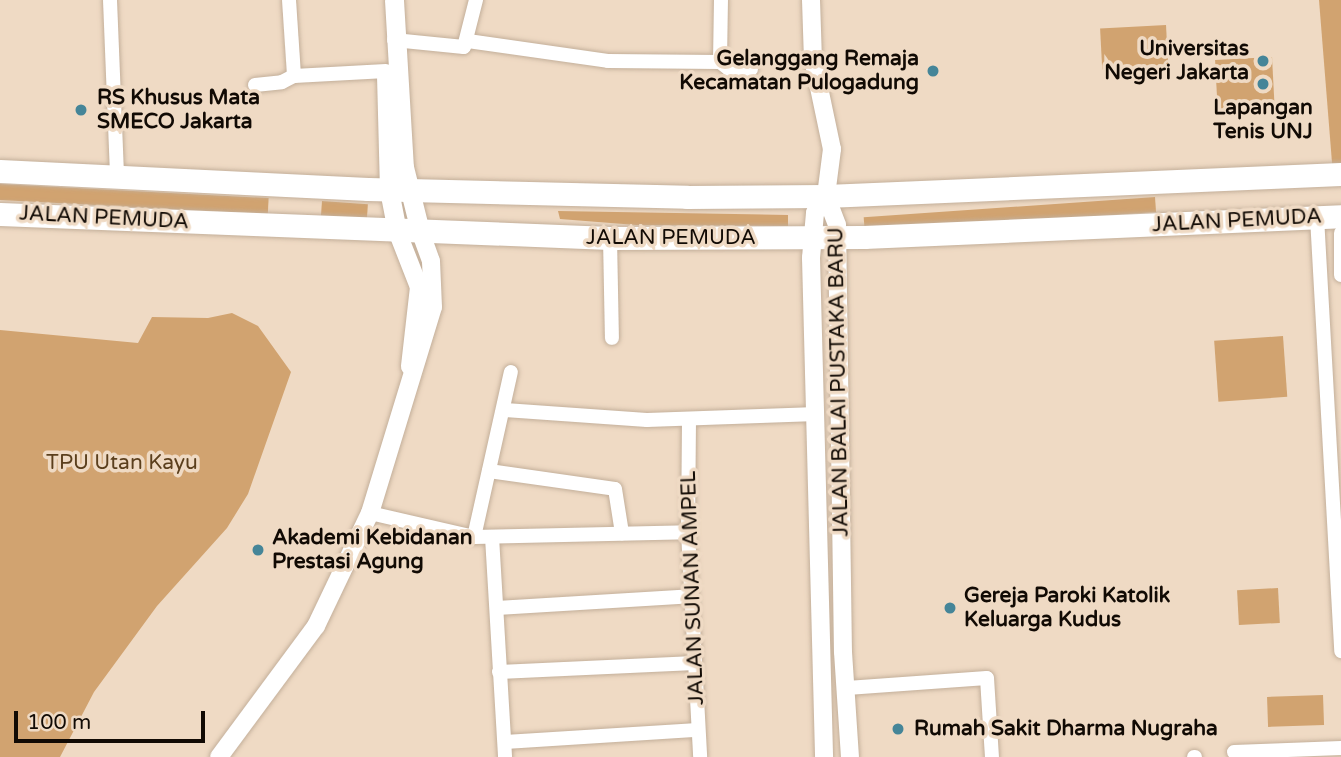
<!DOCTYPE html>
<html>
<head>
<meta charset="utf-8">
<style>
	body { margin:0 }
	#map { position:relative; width:1341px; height:757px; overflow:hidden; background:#efdac4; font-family:"Varela Round",sans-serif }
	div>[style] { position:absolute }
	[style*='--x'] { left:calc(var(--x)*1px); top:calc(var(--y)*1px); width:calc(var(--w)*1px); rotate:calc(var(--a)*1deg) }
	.green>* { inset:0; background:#d1a370; transform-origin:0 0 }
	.roads { filter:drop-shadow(0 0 2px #c3af9a) drop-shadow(0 0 2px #c3af9a) }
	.minor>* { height:14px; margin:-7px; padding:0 7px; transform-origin:7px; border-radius:7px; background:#fff }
	.tertiary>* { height:18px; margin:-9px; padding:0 9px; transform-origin:9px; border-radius:9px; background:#fff }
	.secondary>* { height:19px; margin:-9.5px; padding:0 9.5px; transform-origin:9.5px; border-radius:9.5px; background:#fff }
	.primary>* { height:23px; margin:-11.5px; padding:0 11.5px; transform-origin:11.5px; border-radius:11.5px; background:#fff }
	.dots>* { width:19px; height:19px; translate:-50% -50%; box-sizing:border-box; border:4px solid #efdac4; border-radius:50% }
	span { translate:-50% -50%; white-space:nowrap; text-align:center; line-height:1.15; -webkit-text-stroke:7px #efdac4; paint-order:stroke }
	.poi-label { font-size:21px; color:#110a04; font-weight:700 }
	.right { translate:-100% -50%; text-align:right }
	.left { translate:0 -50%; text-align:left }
	.street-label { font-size:21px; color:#110a04 }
	.park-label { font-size:21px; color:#5b3f1d }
	.scale { position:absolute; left:14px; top:711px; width:191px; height:32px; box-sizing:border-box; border:4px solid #110a04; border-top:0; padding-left:9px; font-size:21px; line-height:24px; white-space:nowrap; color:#110a04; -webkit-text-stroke:5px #efdac4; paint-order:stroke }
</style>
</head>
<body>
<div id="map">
	<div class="green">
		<i style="clip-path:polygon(1319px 0,1341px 0,1341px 174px,1333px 175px)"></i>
		<i style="left:1166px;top:25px;width:41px;height:66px;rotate:87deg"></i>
		<i style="left:1272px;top:57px;width:52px;height:57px;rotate:87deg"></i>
		<i style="left:0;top:184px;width:269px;height:16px;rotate:3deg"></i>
		<i style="left:1155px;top:197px;width:15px;height:292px;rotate:86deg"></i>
		<i style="left:322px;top:201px;width:46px;height:15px;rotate:4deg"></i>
		<i style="clip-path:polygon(558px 211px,788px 215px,788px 226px,636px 225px,560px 219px)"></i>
		<i style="clip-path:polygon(232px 313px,258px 326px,291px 372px,248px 494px,227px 528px,157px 606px,94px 692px,60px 757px,0 757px,0 330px,138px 343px,152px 317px,208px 318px)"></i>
		<i style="left:1283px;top:336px;width:61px;height:69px;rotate:86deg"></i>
		<i style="left:1278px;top:588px;width:35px;height:41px;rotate:87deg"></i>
		<i style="left:1323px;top:695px;width:30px;height:56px;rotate:88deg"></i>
	</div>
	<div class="roads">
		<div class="minor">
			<i style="--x:110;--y:0;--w:178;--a:87.7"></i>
			<i style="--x:289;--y:0;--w:76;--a:86.2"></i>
			<i style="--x:394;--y:40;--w:70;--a:5.7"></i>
			<i style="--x:464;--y:47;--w:49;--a:-75.7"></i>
			<i style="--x:468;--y:41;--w:141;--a:8.1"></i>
			<i style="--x:608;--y:61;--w:112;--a:0.5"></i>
			<i style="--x:720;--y:62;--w:62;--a:-89.1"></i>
			<i style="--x:720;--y:62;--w:11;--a:38"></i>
			<i style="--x:729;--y:69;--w:22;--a:0"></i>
			<i style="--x:294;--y:76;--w:92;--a:-3.1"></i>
			<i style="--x:255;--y:85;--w:27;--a:-6"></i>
			<i style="--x:282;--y:82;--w:13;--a:-27"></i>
			<i style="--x:1317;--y:217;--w:435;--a:86.8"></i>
			<i style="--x:1341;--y:233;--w:42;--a:90"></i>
			<i style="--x:610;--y:238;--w:100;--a:88.9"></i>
			<i style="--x:505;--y:410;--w:142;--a:4"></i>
			<i style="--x:647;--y:420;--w:170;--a:-2"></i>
			<i style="--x:689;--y:420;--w:112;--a:90.5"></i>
			<i style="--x:688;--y:532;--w:225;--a:86.9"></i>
			<i style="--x:489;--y:471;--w:127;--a:8.1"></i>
			<i style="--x:615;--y:489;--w:45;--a:81"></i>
			<i style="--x:370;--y:513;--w:107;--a:13"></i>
			<i style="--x:474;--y:537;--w:214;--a:-1.3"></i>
			<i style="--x:474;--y:537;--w:169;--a:-77.4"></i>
			<i style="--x:492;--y:537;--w:220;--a:86.6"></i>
			<i style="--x:497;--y:608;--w:194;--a:-3.5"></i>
			<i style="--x:499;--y:672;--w:196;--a:-2.6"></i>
			<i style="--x:847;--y:688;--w:140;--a:-4.1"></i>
			<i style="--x:987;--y:678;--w:79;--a:86.4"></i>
			<i style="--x:505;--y:742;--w:193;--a:-3.6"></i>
			<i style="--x:1234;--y:752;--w:107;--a:-2.1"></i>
			<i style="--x:1194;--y:757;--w:1;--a:0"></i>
		</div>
		<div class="tertiary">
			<i style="--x:811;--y:0;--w:59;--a:88.1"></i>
			<i style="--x:813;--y:59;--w:92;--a:78.1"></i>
			<i style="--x:832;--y:149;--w:47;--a:97.3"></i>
			<i style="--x:826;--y:196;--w:20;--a:123"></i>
			<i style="--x:815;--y:213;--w:45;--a:95.1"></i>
			<i style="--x:811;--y:258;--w:499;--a:88.5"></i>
			<i style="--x:826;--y:196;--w:31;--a:69"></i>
			<i style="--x:837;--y:225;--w:427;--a:89.2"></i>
			<i style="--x:843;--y:652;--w:105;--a:86.2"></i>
			<i style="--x:397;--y:231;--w:60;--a:68.6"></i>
			<i style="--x:419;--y:287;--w:80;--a:96.5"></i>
			<i style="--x:219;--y:757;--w:163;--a:-53.5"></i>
			<i style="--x:316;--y:626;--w:125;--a:-64.5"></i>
			<i style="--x:370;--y:513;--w:215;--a:-73"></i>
			<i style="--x:433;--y:307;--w:46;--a:-92.5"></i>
			<i style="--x:431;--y:261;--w:32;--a:-110"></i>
		</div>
		<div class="secondary">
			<i style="--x:394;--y:0;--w:167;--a:86.6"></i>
			<i style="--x:404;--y:167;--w:66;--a:76"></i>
			<i style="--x:386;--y:75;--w:115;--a:88.5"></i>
			<i style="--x:389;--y:190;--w:42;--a:79"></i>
		</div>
		<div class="primary">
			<i style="--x:0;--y:171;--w:368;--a:2.8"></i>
			<i style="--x:368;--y:189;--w:319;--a:1.4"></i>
			<i style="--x:687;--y:197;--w:139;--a:-0.4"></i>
			<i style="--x:826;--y:196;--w:515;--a:-2.45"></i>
			<i style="--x:0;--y:214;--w:610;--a:2.25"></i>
			<i style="--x:610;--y:238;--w:254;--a:-0.2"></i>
			<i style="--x:864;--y:237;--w:477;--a:-2.5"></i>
		</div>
	</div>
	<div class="dots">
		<i style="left:1263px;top:61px;background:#458598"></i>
		<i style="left:933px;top:71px;background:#458598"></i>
		<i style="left:1263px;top:84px;background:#458598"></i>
		<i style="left:81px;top:110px;background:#458598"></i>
		<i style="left:258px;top:550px;background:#458598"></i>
		<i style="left:950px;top:608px;background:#458598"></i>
		<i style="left:898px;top:729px;background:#458598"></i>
	</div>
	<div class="poi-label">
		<span class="right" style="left:1249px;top:61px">Universitas<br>Negeri Jakarta</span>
		<span class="right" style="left:919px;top:71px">Gelanggang Remaja<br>Kecamatan Pulogadung</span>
		<span class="left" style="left:97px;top:110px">RS Khusus Mata<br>SMECO Jakarta</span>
		<span style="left:1263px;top:120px">Lapangan<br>Tenis UNJ</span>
		<span class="left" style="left:272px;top:550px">Akademi Kebidanan<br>Prestasi Agung</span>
		<span class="left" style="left:964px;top:608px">Gereja Paroki Katolik<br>Keluarga Kudus</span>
		<span class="left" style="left:914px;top:729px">Rumah Sakit Dharma Nugraha</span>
	</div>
	<div class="street-label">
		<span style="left:104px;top:218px;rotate:3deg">JALAN PEMUDA</span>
		<span style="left:1237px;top:221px;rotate:-3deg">JALAN PEMUDA</span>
		<span style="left:671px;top:238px">JALAN PEMUDA</span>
		<span style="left:839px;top:382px;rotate:-91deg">JALAN BALAI PUSTAKA BARU</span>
		<span style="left:693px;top:588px;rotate:-92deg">JALAN SUNAN AMPEL</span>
	</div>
	<div class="park-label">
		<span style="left:122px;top:463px">TPU Utan Kayu</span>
	</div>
	<div class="scale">100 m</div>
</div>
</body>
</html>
